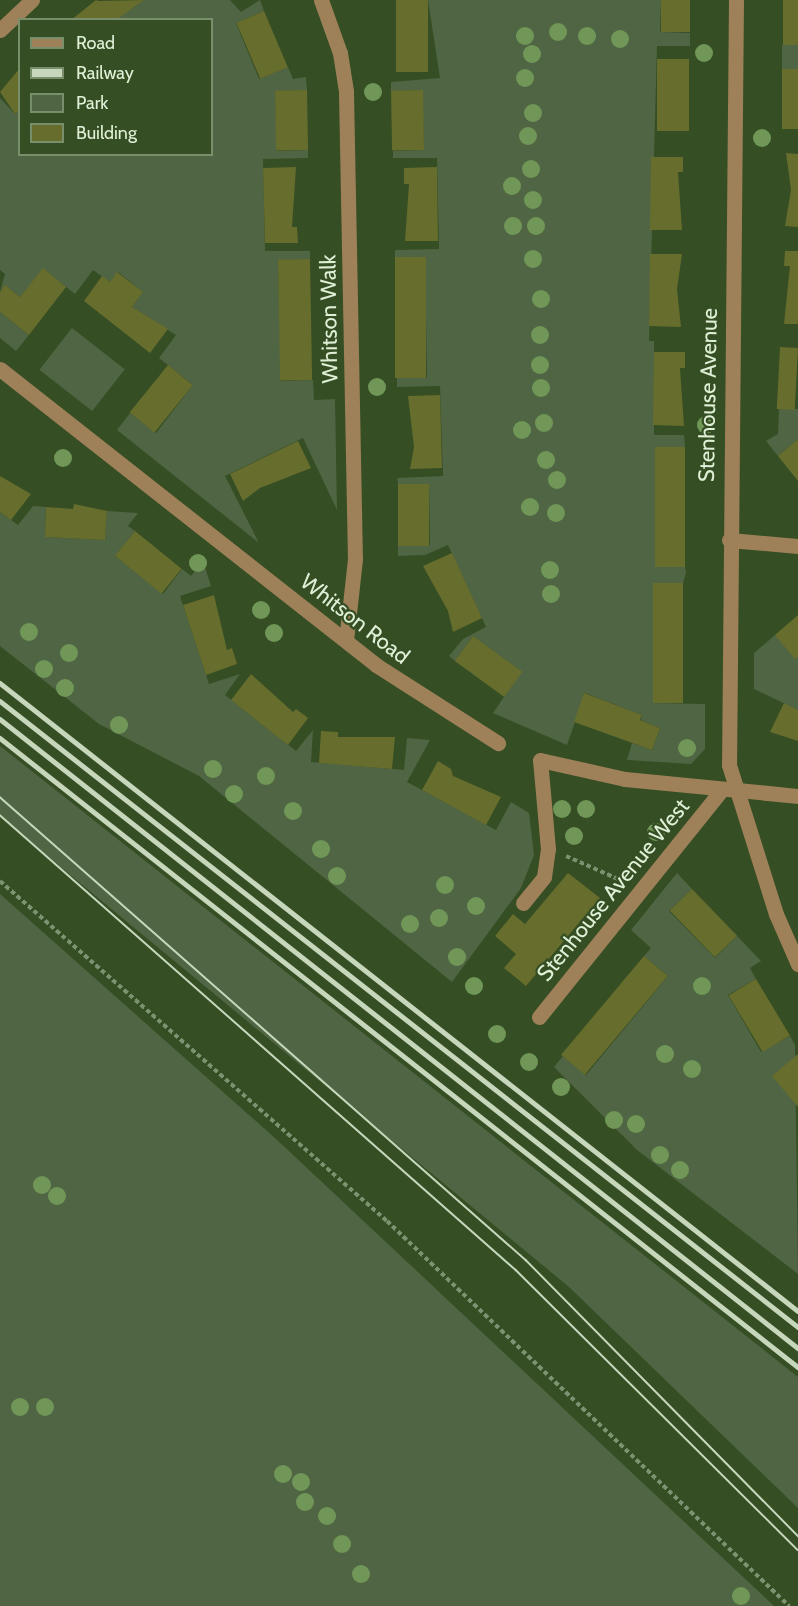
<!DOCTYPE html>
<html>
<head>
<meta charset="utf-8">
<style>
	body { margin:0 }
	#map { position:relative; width:798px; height:1606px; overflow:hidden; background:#354e24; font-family:Cabin,sans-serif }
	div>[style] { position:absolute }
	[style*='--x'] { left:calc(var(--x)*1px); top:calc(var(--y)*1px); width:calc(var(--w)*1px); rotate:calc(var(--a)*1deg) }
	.green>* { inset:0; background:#506543; transform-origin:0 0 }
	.building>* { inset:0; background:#676d2d; transform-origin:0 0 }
	.path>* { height:4px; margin-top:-2px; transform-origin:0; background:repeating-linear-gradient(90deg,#7d9270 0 4.5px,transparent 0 7.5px) }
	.minor>* { height:15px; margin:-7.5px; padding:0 7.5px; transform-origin:7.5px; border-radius:7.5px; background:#9f8159 }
	.tram>* { height:1.5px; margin:-0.75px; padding:0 0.75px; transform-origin:0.75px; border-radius:0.75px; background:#c6d7bc }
	.rail>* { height:4.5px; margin:-2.25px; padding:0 2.25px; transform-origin:2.25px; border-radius:2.25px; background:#c6d7bc }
	.trees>* { width:18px; height:18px; margin:-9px; border-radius:50%; background:#709758 }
	span { translate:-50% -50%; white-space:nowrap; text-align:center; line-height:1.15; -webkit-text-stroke:4.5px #354e24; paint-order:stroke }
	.street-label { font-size:22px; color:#e0f0d7 }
	.legend { position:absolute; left:18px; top:18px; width:195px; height:138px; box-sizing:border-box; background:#354e24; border:2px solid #798f6c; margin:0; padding:8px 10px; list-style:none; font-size:18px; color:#e0f0d7 }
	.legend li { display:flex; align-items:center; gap:12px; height:30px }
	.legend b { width:30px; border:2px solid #798f6c }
</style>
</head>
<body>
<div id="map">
	<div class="green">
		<i style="clip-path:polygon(144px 0,230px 0,241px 12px,260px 0,264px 11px,236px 23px,259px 79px,288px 67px,293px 79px,306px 77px,307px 90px,275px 91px,277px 151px,308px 150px,308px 158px,263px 159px,265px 251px,310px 251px,310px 259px,278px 260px,281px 381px,313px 380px,314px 400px,335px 399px,337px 510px,303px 438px,225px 476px,259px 543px,117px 430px,130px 413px,156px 433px,193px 385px,159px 358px,176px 335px,132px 307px,143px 292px,118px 272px,110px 282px,93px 270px,75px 294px,43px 269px,20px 297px,5px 285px,0 292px,5px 274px,0 270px,0 98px,15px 114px,19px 110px,20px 154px,212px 154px,212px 20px,116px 19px)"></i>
		<i style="clip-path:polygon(428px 0,661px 0,660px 32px,690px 33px,690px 46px,657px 46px,649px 341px,654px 341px,654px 435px,684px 435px,685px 447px,655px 448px,655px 567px,685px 567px,686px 573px,683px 583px,653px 583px,653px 703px,705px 704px,705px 749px,691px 764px,627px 760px,632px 743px,652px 750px,660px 728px,641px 720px,642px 715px,585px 693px,567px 745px,493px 713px,521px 672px,473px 636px,455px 661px,449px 656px,463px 639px,486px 627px,448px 545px,425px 555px,398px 556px,398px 546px,430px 545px,429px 484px,398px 484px,397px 478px,443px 476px,440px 386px,397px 387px,397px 378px,427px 378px,425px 257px,395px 257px,395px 250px,439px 249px,437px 158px,393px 158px,393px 151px,424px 150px,422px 90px,391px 91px,391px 82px,440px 78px)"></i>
		<i style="left:782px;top:45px;width:16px;height:24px"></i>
		<i style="clip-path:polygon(0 312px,29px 335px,16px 351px,0 338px)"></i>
		<i style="left:72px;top:328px;width:67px;height:53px;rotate:38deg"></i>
		<i style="clip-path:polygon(779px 409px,798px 409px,798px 439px,778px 456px,766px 441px,778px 434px)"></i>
		<i style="clip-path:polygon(33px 506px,46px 507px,45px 537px,105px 540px,107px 511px,138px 513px,128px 526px,135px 531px,115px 556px,163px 594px,182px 569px,191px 576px,203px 561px,211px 586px,180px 596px,209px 684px,240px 674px,225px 695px,296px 751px,313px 730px,311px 762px,404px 770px,407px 738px,430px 740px,407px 782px,496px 830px,511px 802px,529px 813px,534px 855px,521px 888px,452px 982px,199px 776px,99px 724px,0 646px,0 512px,18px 525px)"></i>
		<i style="clip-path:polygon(775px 635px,798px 657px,798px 710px,754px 689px,754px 653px)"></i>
		<i style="clip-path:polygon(0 746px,798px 1377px,798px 1508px,569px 1287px,0 817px)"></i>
		<i style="clip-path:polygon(677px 873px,692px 889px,669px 911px,715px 958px,737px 936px,761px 961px,750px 968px,756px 979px,728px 995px,761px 1052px,790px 1036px,795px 1045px,798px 1274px,637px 1150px,554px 1067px,563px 1056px,586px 1075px,668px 976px,644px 956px,651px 948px,631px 930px)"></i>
		<i style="clip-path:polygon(0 894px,275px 1138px,774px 1606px,0 1606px)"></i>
	</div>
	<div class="building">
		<i style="clip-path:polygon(96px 0,98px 1px,144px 0,116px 20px,71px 20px)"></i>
		<i style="left:396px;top:0;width:32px;height:72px"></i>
		<i style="left:661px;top:0;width:29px;height:32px"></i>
		<i style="left:783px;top:0;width:15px;height:45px"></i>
		<i style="left:264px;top:11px;width:61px;height:30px;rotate:67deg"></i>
		<i style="left:657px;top:59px;width:32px;height:72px"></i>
		<i style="clip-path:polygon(20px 68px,20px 110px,15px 114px,0 92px)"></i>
		<i style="left:782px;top:69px;width:16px;height:60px"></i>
		<i style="left:307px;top:90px;width:60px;height:32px;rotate:89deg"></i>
		<i style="left:423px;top:90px;width:60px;height:32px;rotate:89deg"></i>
		<i style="clip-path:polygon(786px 153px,798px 154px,798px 227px,785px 226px,791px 190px)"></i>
		<i style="clip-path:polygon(651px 157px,683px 157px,683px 172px,678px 172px,682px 230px,650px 230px)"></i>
		<i style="clip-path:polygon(296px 167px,292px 227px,297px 227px,298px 243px,265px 243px,263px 168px)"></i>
		<i style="clip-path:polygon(437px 167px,438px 241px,405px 241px,409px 184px,404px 184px,404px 168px)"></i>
		<i style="clip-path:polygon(785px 251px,798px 251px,798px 324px,784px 324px,790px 266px,784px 266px)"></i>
		<i style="clip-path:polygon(650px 254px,682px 254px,677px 289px,681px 327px,649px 326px)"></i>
		<i style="left:395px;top:257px;width:31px;height:121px"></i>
		<i style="left:310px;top:259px;width:121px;height:32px;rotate:89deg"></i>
		<i style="clip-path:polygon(43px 268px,66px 287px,29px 335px,0 312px,0 292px,5px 285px,20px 297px)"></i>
		<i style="clip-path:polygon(117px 272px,143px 292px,132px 307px,168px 329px,150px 353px,84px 301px,102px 276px,110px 282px)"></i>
		<i style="left:780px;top:347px;width:18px;height:62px;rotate:3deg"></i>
		<i style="clip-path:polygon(654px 352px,685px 352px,685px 368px,680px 368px,684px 426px,653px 425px)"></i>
		<i style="left:168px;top:365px;width:32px;height:61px;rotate:39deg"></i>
		<i style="clip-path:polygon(440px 395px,442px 468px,410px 469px,414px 447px,408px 396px)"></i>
		<i style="clip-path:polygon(798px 439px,798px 481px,778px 456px)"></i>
		<i style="clip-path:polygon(298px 441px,311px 468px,260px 488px,243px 501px,230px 474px)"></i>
		<i style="left:655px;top:447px;width:30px;height:120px"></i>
		<i style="clip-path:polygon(0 476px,31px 494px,11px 520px,0 512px)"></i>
		<i style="left:398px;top:484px;width:31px;height:62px"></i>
		<i style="clip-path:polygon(74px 504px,107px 511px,105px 540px,45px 537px,46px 507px,73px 509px)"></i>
		<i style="left:135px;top:531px;width:60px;height:32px;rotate:39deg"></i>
		<i style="clip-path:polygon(452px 553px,482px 618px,453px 632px,448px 611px,423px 566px)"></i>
		<i style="left:653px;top:583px;width:30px;height:120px"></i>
		<i style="clip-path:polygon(214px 595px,227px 650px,232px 648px,237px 664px,206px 675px,183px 605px)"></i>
		<i style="clip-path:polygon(798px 615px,798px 657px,795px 659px,775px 635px)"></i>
		<i style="left:473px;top:636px;width:61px;height:31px;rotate:36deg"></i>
		<i style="clip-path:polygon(251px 674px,293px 712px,296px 709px,308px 718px,288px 745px,231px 700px)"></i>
		<i style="clip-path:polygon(584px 693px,642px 715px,640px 720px,660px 728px,652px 750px,574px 722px)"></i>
		<i style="clip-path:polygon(784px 703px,798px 710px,798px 741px,770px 732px)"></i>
		<i style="clip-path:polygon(321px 731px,338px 732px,338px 737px,395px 737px,392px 769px,319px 763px)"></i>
		<i style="clip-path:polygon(438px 761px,451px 769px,453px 776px,501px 797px,486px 825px,422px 790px)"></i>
		<i style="clip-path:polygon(568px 873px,600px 898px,526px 986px,504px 968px,516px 954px,495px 936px,513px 914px,525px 924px)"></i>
		<i style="left:692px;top:889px;width:65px;height:31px;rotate:46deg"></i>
		<i style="left:644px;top:956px;width:31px;height:129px;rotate:40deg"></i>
		<i style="left:756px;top:979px;width:66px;height:32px;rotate:59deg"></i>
		<i style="clip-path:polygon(798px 1054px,798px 1107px,772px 1076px)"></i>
	</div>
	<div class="path">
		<i style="--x:566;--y:856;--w:64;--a:23.8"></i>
		<i style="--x:0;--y:881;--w:515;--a:41.3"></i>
		<i style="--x:387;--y:1221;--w:557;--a:43.76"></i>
	</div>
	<div class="minor">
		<i style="--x:321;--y:0;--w:56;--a:70.3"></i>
		<i style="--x:340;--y:53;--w:39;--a:81"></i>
		<i style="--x:346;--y:92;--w:467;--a:88.9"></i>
		<i style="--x:355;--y:559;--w:82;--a:96.3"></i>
		<i style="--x:736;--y:0;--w:765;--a:90.52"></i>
		<i style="--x:729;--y:765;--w:156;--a:72.5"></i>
		<i style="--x:776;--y:914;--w:55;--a:66.3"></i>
		<i style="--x:0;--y:30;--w:44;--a:-43.2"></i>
		<i style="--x:0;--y:369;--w:479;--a:38.2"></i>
		<i style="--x:376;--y:665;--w:145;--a:32.6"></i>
		<i style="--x:729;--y:540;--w:69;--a:5"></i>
		<i style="--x:523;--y:903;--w:33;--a:-51"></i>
		<i style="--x:544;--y:877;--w:28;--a:-82"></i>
		<i style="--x:548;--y:849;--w:89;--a:-95.1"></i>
		<i style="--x:540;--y:760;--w:87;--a:12.6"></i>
		<i style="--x:625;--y:779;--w:174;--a:5.6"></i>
		<i style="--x:539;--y:1017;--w:290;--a:-51.2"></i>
	</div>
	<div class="tram">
		<i style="--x:0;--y:797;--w:701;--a:41.36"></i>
		<i style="--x:526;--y:1260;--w:388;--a:45.4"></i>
		<i style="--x:0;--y:815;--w:688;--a:41.41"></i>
		<i style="--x:516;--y:1270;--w:397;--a:44.8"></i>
	</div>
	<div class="rail">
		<i style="--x:0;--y:683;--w:1015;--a:38.2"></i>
		<i style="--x:0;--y:701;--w:1014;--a:38.11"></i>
		<i style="--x:0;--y:719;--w:1016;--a:38.25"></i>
		<i style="--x:0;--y:738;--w:1016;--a:38.25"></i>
	</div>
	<div class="trees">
		<i style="left:558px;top:32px"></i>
		<i style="left:525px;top:36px"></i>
		<i style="left:587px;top:36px"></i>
		<i style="left:620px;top:39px"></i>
		<i style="left:704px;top:53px"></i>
		<i style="left:532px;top:54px"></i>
		<i style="left:525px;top:78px"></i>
		<i style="left:373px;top:92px"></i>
		<i style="left:533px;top:113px"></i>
		<i style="left:528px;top:136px"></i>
		<i style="left:762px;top:138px"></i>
		<i style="left:531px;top:169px"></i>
		<i style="left:512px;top:186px"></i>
		<i style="left:533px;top:200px"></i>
		<i style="left:513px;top:226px"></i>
		<i style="left:536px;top:226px"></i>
		<i style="left:533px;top:259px"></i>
		<i style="left:541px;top:299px"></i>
		<i style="left:540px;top:335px"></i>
		<i style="left:540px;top:365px"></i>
		<i style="left:377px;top:387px"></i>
		<i style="left:541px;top:388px"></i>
		<i style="left:544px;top:423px"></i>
		<i style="left:706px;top:425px"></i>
		<i style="left:522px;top:430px"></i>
		<i style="left:63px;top:458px"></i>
		<i style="left:546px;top:460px"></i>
		<i style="left:557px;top:480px"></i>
		<i style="left:530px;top:507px"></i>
		<i style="left:556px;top:513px"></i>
		<i style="left:198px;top:563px"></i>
		<i style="left:550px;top:570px"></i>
		<i style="left:551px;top:594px"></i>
		<i style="left:261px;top:610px"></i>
		<i style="left:29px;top:632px"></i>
		<i style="left:274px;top:633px"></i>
		<i style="left:69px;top:653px"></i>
		<i style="left:44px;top:669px"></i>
		<i style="left:65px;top:688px"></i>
		<i style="left:119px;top:725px"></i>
		<i style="left:687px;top:748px"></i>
		<i style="left:213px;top:769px"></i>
		<i style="left:266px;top:776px"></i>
		<i style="left:234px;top:794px"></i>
		<i style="left:562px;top:809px"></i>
		<i style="left:586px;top:809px"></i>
		<i style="left:293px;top:811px"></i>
		<i style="left:656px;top:832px"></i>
		<i style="left:574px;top:836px"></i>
		<i style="left:321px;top:849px"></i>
		<i style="left:337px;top:876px"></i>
		<i style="left:445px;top:885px"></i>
		<i style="left:476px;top:906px"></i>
		<i style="left:439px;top:918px"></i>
		<i style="left:410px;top:924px"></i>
		<i style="left:457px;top:957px"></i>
		<i style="left:474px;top:986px"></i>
		<i style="left:702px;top:986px"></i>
		<i style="left:497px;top:1034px"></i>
		<i style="left:665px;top:1054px"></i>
		<i style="left:529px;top:1062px"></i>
		<i style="left:692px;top:1069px"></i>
		<i style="left:561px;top:1087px"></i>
		<i style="left:614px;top:1120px"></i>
		<i style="left:636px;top:1124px"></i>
		<i style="left:660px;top:1155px"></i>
		<i style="left:680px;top:1170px"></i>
		<i style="left:42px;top:1185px"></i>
		<i style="left:57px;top:1196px"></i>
		<i style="left:20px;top:1407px"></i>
		<i style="left:45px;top:1407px"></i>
		<i style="left:283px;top:1474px"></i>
		<i style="left:301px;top:1482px"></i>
		<i style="left:305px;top:1502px"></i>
		<i style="left:327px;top:1516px"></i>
		<i style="left:342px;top:1544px"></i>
		<i style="left:361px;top:1574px"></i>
		<i style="left:741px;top:1596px"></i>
	</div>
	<div class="street-label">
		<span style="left:329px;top:319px;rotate:-91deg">Whitson Walk</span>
		<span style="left:708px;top:395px;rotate:-89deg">Stenhouse Avenue</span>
		<span style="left:355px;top:619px;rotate:38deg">Whitson Road</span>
		<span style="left:613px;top:890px;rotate:-51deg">Stenhouse Avenue West</span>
	</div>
	<ul class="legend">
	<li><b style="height:8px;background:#9f8159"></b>Road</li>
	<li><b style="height:8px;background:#c6d7bc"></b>Railway</li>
	<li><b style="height:16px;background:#506543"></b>Park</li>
	<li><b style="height:16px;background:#676d2d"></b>Building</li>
	</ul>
</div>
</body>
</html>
